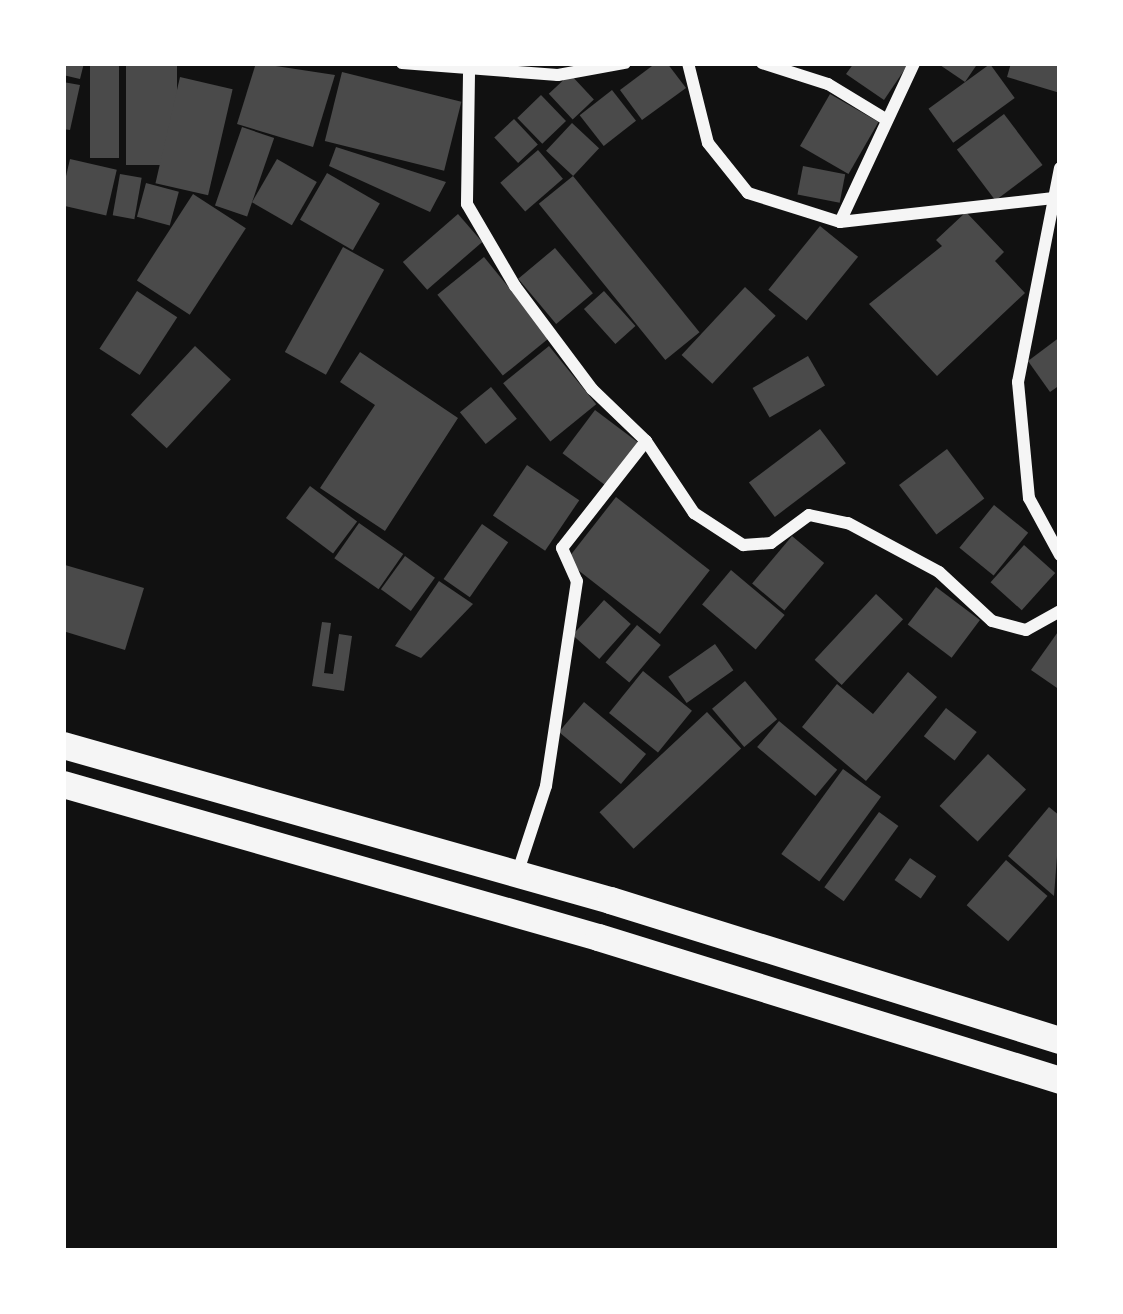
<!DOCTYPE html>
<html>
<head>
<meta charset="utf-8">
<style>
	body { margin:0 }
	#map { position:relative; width:1123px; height:1314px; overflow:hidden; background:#111; font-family:Karla,sans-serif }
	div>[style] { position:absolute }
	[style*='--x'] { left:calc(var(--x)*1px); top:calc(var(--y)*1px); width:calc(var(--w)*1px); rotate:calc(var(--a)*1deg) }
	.building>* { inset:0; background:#4a4a4a; transform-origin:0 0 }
	.minor>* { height:12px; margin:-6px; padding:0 6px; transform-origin:6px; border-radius:6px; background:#f5f5f5 }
	.trunk>* { height:27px; margin:-13.5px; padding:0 13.5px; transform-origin:13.5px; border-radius:13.5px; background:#f5f5f5 }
	span { translate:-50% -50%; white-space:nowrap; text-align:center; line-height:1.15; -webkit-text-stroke:12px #fff; paint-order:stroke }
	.frame { position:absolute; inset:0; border:66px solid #fff; pointer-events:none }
</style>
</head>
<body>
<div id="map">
	<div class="building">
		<i style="clip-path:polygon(63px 63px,84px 63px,80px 79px,63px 75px)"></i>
		<i style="left:90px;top:63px;width:29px;height:95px"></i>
		<i style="left:126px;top:63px;width:51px;height:102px"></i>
		<i style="clip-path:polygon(256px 63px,335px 75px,313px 147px,237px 124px)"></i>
		<i style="clip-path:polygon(656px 63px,667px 63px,686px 88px,642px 120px,620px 90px)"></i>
		<i style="clip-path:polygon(854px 63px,909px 63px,884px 100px,846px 74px)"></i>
		<i style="clip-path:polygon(937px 63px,978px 63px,965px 82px)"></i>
		<i style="clip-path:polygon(1011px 63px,1060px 63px,1060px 93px,1007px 77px)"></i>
		<i style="left:990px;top:64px;width:42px;height:76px;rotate:54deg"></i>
		<i style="left:342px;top:72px;width:123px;height:71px;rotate:14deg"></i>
		<i style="left:570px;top:74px;width:35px;height:29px;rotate:47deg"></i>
		<i style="left:180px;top:77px;width:54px;height:109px;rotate:13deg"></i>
		<i style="clip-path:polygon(63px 82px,80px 85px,70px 130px,63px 129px)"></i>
		<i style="left:612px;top:90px;width:39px;height:41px;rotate:52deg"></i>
		<i style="left:830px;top:94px;width:56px;height:60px;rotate:30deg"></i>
		<i style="left:541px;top:95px;width:36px;height:33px;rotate:46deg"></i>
		<i style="left:1004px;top:114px;width:64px;height:59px;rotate:53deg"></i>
		<i style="left:514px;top:119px;width:35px;height:27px;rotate:47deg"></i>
		<i style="left:572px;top:123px;width:37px;height:38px;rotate:43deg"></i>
		<i style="left:242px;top:127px;width:34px;height:83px;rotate:19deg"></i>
		<i style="clip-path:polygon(336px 147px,446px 182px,430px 212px,329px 166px)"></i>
		<i style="left:538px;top:150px;width:38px;height:50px;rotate:49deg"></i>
		<i style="left:70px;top:159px;width:48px;height:47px;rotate:13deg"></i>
		<i style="left:277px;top:159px;width:46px;height:50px;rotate:30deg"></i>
		<i style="left:803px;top:166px;width:43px;height:29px;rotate:11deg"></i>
		<i style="left:327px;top:173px;width:61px;height:54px;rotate:30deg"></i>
		<i style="left:120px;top:174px;width:22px;height:42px;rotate:10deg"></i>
		<i style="left:573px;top:176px;width:201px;height:44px;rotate:51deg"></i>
		<i style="left:146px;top:183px;width:34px;height:35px;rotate:15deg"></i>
		<i style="left:193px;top:194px;width:63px;height:103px;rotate:33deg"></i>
		<i style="clip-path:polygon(966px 212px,1004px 252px,995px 261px,1025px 293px,937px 376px,869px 304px,942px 246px,936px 240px)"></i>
		<i style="left:458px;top:214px;width:37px;height:73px;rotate:49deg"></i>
		<i style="left:820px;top:226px;width:49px;height:82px;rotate:39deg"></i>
		<i style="left:343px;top:247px;width:47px;height:120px;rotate:29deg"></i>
		<i style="left:555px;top:248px;width:59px;height:48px;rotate:50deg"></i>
		<i style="left:484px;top:257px;width:104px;height:60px;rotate:51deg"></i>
		<i style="left:745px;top:287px;width:42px;height:93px;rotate:43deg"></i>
		<i style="left:137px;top:291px;width:48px;height:69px;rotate:33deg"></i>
		<i style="left:604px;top:291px;width:47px;height:27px;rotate:48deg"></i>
		<i style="clip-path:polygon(1060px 337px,1060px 385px,1050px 392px,1028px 361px)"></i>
		<i style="left:195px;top:346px;width:49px;height:94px;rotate:43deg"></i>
		<i style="left:549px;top:346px;width:75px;height:59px;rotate:51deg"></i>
		<i style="clip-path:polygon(360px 352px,458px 418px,385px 531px,320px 488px,375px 405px,340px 382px)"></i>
		<i style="left:808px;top:356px;width:34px;height:64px;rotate:60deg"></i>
		<i style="left:491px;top:387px;width:41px;height:40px;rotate:51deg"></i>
		<i style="left:595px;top:410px;width:54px;height:54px;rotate:37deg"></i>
		<i style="left:820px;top:429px;width:43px;height:89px;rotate:53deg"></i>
		<i style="left:947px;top:449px;width:62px;height:60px;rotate:53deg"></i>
		<i style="left:527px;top:465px;width:63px;height:61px;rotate:34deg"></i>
		<i style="left:310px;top:486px;width:59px;height:40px;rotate:37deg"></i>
		<i style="left:616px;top:497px;width:119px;height:81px;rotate:38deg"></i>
		<i style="left:994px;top:505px;width:44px;height:55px;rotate:39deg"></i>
		<i style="left:359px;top:523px;width:54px;height:43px;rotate:35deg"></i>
		<i style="left:482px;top:524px;width:32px;height:67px;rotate:35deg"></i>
		<i style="left:792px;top:536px;width:42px;height:62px;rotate:40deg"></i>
		<i style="left:1024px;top:545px;width:42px;height:50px;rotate:42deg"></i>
		<i style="left:405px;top:556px;width:37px;height:41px;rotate:36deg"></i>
		<i style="clip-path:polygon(65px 565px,144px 588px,125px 650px,63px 631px)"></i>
		<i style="left:731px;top:570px;width:70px;height:45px;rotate:40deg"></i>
		<i style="clip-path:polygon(439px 581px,473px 604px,421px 658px,395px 646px)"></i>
		<i style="left:936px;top:587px;width:55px;height:47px;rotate:37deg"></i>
		<i style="left:876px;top:594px;width:37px;height:90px;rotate:43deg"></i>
		<i style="left:604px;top:600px;width:36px;height:47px;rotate:42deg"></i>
		<i style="clip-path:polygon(322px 622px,331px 623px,324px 673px,333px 674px,339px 634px,352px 636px,344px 691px,312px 686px)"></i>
		<i style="left:637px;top:625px;width:31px;height:49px;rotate:40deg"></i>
		<i style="clip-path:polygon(1060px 629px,1060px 690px,1031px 670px)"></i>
		<i style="left:715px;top:644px;width:32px;height:57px;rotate:55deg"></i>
		<i style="left:643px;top:671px;width:63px;height:54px;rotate:39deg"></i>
		<i style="clip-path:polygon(908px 672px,937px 697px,866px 781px,802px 727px,837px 684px,873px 714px)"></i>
		<i style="left:745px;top:681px;width:50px;height:43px;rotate:50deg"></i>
		<i style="left:584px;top:702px;width:81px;height:39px;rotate:40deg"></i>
		<i style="left:946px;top:708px;width:39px;height:36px;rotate:38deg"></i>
		<i style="left:707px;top:712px;width:50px;height:147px;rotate:47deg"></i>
		<i style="left:779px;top:721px;width:76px;height:34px;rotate:40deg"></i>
		<i style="left:988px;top:754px;width:52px;height:71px;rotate:43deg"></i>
		<i style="left:843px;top:769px;width:47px;height:105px;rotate:36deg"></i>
		<i style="clip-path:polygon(1049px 807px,1060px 816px,1054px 896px,1008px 856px)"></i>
		<i style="left:879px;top:812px;width:24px;height:93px;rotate:36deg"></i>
		<i style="left:910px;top:858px;width:32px;height:27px;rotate:35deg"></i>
		<i style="left:1006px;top:860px;width:55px;height:60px;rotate:41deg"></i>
	</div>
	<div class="minor">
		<i style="--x:402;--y:63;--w:156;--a:4.4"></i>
		<i style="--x:558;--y:75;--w:68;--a:-10.2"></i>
		<i style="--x:688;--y:63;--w:82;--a:76"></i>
		<i style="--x:708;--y:143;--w:64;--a:51.3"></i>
		<i style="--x:748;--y:193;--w:96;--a:17.5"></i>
		<i style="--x:840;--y:222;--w:215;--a:-6.4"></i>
		<i style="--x:762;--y:63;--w:69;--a:17.7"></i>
		<i style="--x:828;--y:84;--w:69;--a:31.4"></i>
		<i style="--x:469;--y:74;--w:130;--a:90.9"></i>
		<i style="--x:467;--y:204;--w:95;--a:59.7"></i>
		<i style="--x:515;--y:286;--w:129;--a:53.2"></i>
		<i style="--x:592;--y:389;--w:75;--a:43.9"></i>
		<i style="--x:646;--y:441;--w:136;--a:128.1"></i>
		<i style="--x:562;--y:548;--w:36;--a:66"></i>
		<i style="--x:577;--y:581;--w:207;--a:98.6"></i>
		<i style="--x:546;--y:786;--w:93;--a:108.2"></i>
		<i style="--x:1060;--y:168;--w:218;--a:101.1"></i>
		<i style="--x:1018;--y:382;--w:117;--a:84.6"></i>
		<i style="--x:1029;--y:498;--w:65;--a:61.5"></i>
		<i style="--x:840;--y:222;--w:175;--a:-65"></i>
		<i style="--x:646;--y:441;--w:87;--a:56.3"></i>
		<i style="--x:694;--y:513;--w:59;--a:33.1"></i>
		<i style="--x:743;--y:545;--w:28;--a:-4"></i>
		<i style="--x:771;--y:543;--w:47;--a:-36.4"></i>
		<i style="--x:809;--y:515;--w:40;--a:12"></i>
		<i style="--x:848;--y:523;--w:103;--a:28.3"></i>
		<i style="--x:939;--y:572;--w:72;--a:42.8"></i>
		<i style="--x:992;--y:621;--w:35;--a:15"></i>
		<i style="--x:1026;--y:630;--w:39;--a:-29"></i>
	</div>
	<div class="trunk">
		<i style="--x:63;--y:745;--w:569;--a:15.82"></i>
		<i style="--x:610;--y:900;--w:471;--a:17.3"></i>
		<i style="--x:63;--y:784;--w:556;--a:15.96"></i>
		<i style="--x:598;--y:937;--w:484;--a:17.2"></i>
	</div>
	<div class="frame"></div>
</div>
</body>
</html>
